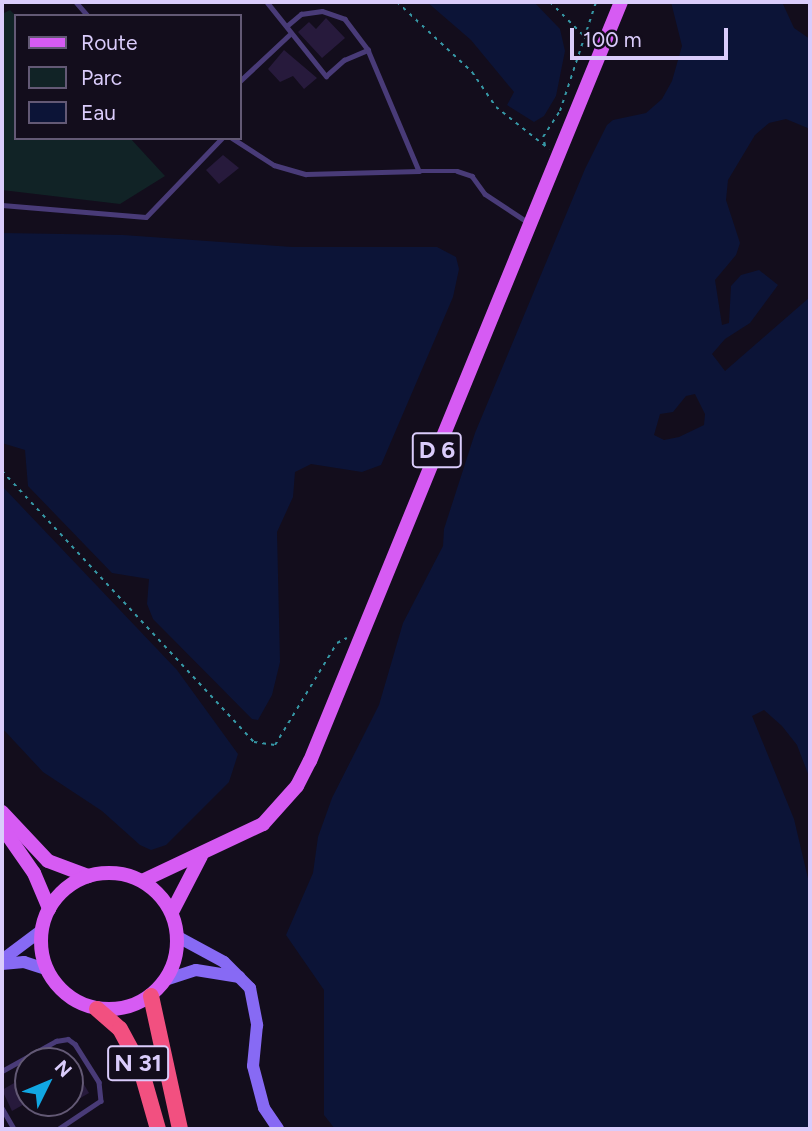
<!DOCTYPE html>
<html>
<head>
<meta charset="utf-8">
<style>
	body { margin:0 }
	#map { position:relative; width:812px; height:1131px; overflow:hidden; background:#130d1c; font-family:Figtree,sans-serif }
	div>[style] { position:absolute }
	[style*='--x'] { left:calc(var(--x)*1px); top:calc(var(--y)*1px); width:calc(var(--w)*1px); rotate:calc(var(--a)*1deg) }
	.green>* { inset:0; background:#112326 }
	.water>* { inset:0; background:#0c1437 }
	.building>* { inset:0; background:#271a3c }
	.path>* { height:2px; margin-top:-1px; transform-origin:0; background:repeating-linear-gradient(90deg,#3698a6 0 3.5px,transparent 0 8.5px) }
	.lane>* { height:4.5px; margin:-2.25px; padding:0 2.25px; transform-origin:2.25px; border-radius:2.25px; background:#493b78 }
	.secondary>* { height:12px; margin:-6px; padding:0 6px; transform-origin:6px; border-radius:6px; background:#876af4 }
	.primary>* { height:14px; margin:-7px; padding:0 7px; transform-origin:7px; border-radius:7px; background:#d65bf3 }
	.primary>.ring { margin:-7px; padding:0; box-sizing:content-box; background:none; border:14px solid #d65bf3; border-radius:50% }
	.highway>* { height:16px; margin:-8px; padding:0 8px; transform-origin:8px; border-radius:8px; background:#f25080 }
	span { translate:-50% -50%; white-space:nowrap; text-align:center; line-height:1.15; -webkit-text-stroke:5px #130d1c; paint-order:stroke }
	.shield-label span { padding:2px 5px; background:#130d1c; border:2px solid; border-radius:5px; -webkit-text-stroke-width:0 }
	.shield-label { font-size:24px; color:#daccfb; font-weight:700 }
	.frame { position:absolute; inset:0; border:4px solid #daccfb; pointer-events:none }
	.legend { position:absolute; left:14px; top:14px; width:228px; height:126px; box-sizing:border-box; background:#130d1c; border:2px solid #635975; margin:0; padding:9px 12px; list-style:none; font-size:21px; color:#daccfb }
	.legend li { display:flex; align-items:center; gap:14px; height:35px }
	.legend b { width:35px; border:2px solid #635975 }
	.north { position:absolute; left:14px; top:1047px; width:70px; height:70px; box-sizing:border-box; background:#130d1c; border:2px solid #635975; border-radius:50%; rotate:47deg; font-size:19px; font-weight:700; line-height:28px; text-align:center; color:#daccfb }
	.north::after { content:''; display:block; margin:auto; width:24px; height:32px; background:#11a7e3; clip-path:polygon(50% 0,100% 100%,50% 72%,0 100%) }
	.scale { position:absolute; left:570px; top:28px; width:158px; height:32px; box-sizing:border-box; border:4px solid #daccfb; border-top:0; padding-left:9px; font-size:21px; line-height:24px; white-space:nowrap; color:#daccfb; -webkit-text-stroke:5px #130d1c; paint-order:stroke }
</style>
</head>
<body>
<div id="map">
	<div class="green">
		<i style="clip-path:polygon(10px 10px,16px 16px,16px 138px,130px 138px,165px 176px,120px 204px,2px 190px,2px 14px)"></i>
	</div>
	<div class="water">
		<i style="clip-path:polygon(427px 2px,534px 2px,560px 29px,565px 51px,556px 96px,544px 116px,534px 122px,507px 105px,514px 92px,471px 40px)"></i>
		<i style="clip-path:polygon(evenodd,671px 2px,782px 2px,794px 28px,810px 39px,810px 129px,786px 119px,769px 123px,755px 135px,728px 180px,726px 200px,740px 243px,736px 255px,715px 280px,722px 325px,729px 323px,731px 286px,741px 275px,759px 270px,778px 285px,750px 323px,725px 339px,712px 354px,725px 371px,810px 297px,810px 779px,797px 745px,782px 726px,764px 710px,752px 716px,794px 819px,810px 887px,810px 1129px,335px 1129px,324px 1115px,324px 990px,286px 935px,313px 873px,318px 837px,332px 798px,379px 705px,403px 623px,443px 546px,444px 529px,475px 433px,585px 169px,607px 125px,613px 120px,646px 113px,662px 99px,672px 81px,682px 46px,671px 2px,695px 394px,705px 414px,704px 425px,679px 437px,664px 440px,654px 435px,660px 414px,673px 412px,686px 396px,695px 394px)"></i>
		<i style="clip-path:polygon(2px 233px,123px 235px,292px 247px,437px 247px,456px 257px,459px 269px,453px 297px,381px 465px,362px 472px,311px 464px,295px 472px,293px 497px,277px 532px,280px 662px,272px 695px,258px 720px,252px 719px,153px 619px,147px 604px,149px 579px,112px 573px,28px 486px,25px 450px,2px 443px)"></i>
		<i style="clip-path:polygon(2px 486px,177px 670px,238px 754px,229px 782px,166px 845px,151px 850px,140px 845px,102px 811px,43px 772px,2px 728px)"></i>
	</div>
	<div class="building">
		<i style="clip-path:polygon(326px 18px,345px 38px,322px 58px,298px 32px,309px 22px,316px 29px)"></i>
		<i style="clip-path:polygon(284px 50px,317px 78px,304px 89px,293px 76px,280px 82px,268px 69px)"></i>
		<i style="clip-path:polygon(223px 155px,239px 168px,219px 184px,206px 170px)"></i>
		<i style="clip-path:polygon(70px 1061px,89px 1093px,70px 1104px)"></i>
		<i style="clip-path:polygon(28px 1075px,28px 1102px,12px 1111px,2px 1090px)"></i>
	</div>
	<div class="path">
		<i style="--x:397;--y:2;--w:103;--a:43"></i>
		<i style="--x:472;--y:72;--w:42;--a:55.6"></i>
		<i style="--x:496;--y:107;--w:68;--a:38.4"></i>
		<i style="--x:550;--y:2;--w:47;--a:45"></i>
		<i style="--x:545;--y:145;--w:8;--a:-104"></i>
		<i style="--x:543;--y:137;--w:31;--a:-57"></i>
		<i style="--x:560;--y:111;--w:115;--a:-71.7"></i>
		<i style="--x:2;--y:471;--w:370;--a:47.1"></i>
		<i style="--x:254;--y:742;--w:21;--a:8"></i>
		<i style="--x:275;--y:745;--w:119;--a:-58.7"></i>
		<i style="--x:337;--y:643;--w:11;--a:-27"></i>
	</div>
	<div class="lane">
		<i style="--x:76;--y:2;--w:18;--a:49"></i>
		<i style="--x:267;--y:2;--w:95;--a:51.4"></i>
		<i style="--x:326;--y:76;--w:24;--a:-42"></i>
		<i style="--x:344;--y:60;--w:26;--a:-23"></i>
		<i style="--x:288;--y:25;--w:17;--a:-40"></i>
		<i style="--x:301;--y:14;--w:21;--a:-8"></i>
		<i style="--x:322;--y:11;--w:24;--a:19"></i>
		<i style="--x:345;--y:19;--w:39;--a:53"></i>
		<i style="--x:368;--y:50;--w:131;--a:67.1"></i>
		<i style="--x:419;--y:171;--w:38;--a:0"></i>
		<i style="--x:457;--y:171;--w:16;--a:18"></i>
		<i style="--x:472;--y:176;--w:22;--a:54"></i>
		<i style="--x:485;--y:194;--w:53;--a:33.4"></i>
		<i style="--x:240;--y:81;--w:67;--a:-43.2"></i>
		<i style="--x:232;--y:138;--w:50;--a:32.7"></i>
		<i style="--x:274;--y:165;--w:33;--a:16"></i>
		<i style="--x:306;--y:174;--w:113;--a:-1.5"></i>
		<i style="--x:2;--y:205;--w:144;--a:4.8"></i>
		<i style="--x:146;--y:217;--w:110;--a:-46.1"></i>
		<i style="--x:2;--y:1071;--w:62;--a:-29.1"></i>
		<i style="--x:56;--y:1041;--w:12;--a:-9"></i>
		<i style="--x:68;--y:1039;--w:9;--a:36"></i>
		<i style="--x:75;--y:1044;--w:45;--a:57.7"></i>
		<i style="--x:99;--y:1082;--w:19;--a:84"></i>
		<i style="--x:101;--y:1101;--w:50;--a:146.3"></i>
		<i style="--x:2;--y:1108;--w:24;--a:60"></i>
	</div>
	<div class="secondary">
		<i style="--x:178;--y:937;--w:52;--a:28.5"></i>
		<i style="--x:224;--y:962;--w:37;--a:45"></i>
		<i style="--x:250;--y:988;--w:38;--a:79"></i>
		<i style="--x:257;--y:1025;--w:41;--a:95.6"></i>
		<i style="--x:253;--y:1066;--w:43;--a:75.3"></i>
		<i style="--x:264;--y:1108;--w:25;--a:56"></i>
		<i style="--x:2;--y:960;--w:50;--a:-36.9"></i>
		<i style="--x:2;--y:964;--w:22;--a:-5"></i>
		<i style="--x:24;--y:962;--w:23;--a:18"></i>
		<i style="--x:168;--y:979;--w:29;--a:-18"></i>
		<i style="--x:196;--y:970;--w:44;--a:9.2"></i>
	</div>
	<div class="primary">
		<i style="--x:2;--y:812;--w:67;--a:46.8"></i>
		<i style="--x:48;--y:861;--w:43;--a:20.6"></i>
		<i style="--x:2;--y:827;--w:56;--a:55.2"></i>
		<i style="--x:34;--y:873;--w:39;--a:67"></i>
		<i class="ring" style="left:41px;top:873px;width:122px;height:122px"></i>
		<i style="--x:142;--y:881;--w:134;--a:-25.2"></i>
		<i style="--x:263;--y:824;--w:51;--a:-48.2"></i>
		<i style="--x:297;--y:786;--w:28;--a:-63"></i>
		<i style="--x:310;--y:761;--w:820;--a:-67.72"></i>
		<i style="--x:172;--y:912;--w:63;--a:-62.6"></i>
	</div>
	<div class="highway">
		<i style="--x:151;--y:996;--w:136;--a:77.7"></i>
		<i style="--x:97;--y:1009;--w:30;--a:41"></i>
		<i style="--x:120;--y:1029;--w:42;--a:61.6"></i>
		<i style="--x:140;--y:1066;--w:66;--a:74.1"></i>
	</div>
	<div class="shield-label">
		<span style="left:437px;top:450px">D 6</span>
		<span style="left:138px;top:1063px">N 31</span>
	</div>
	<div class="frame"></div>
	<ul class="legend">
	<li><b style="height:9px;background:#d65bf3"></b>Route</li>
	<li><b style="height:19px;background:#112326"></b>Parc</li>
	<li><b style="height:19px;background:#0c1437"></b>Eau</li>
	</ul>
	<div class="north">N</div>
	<div class="scale">100 m</div>
</div>
</body>
</html>
